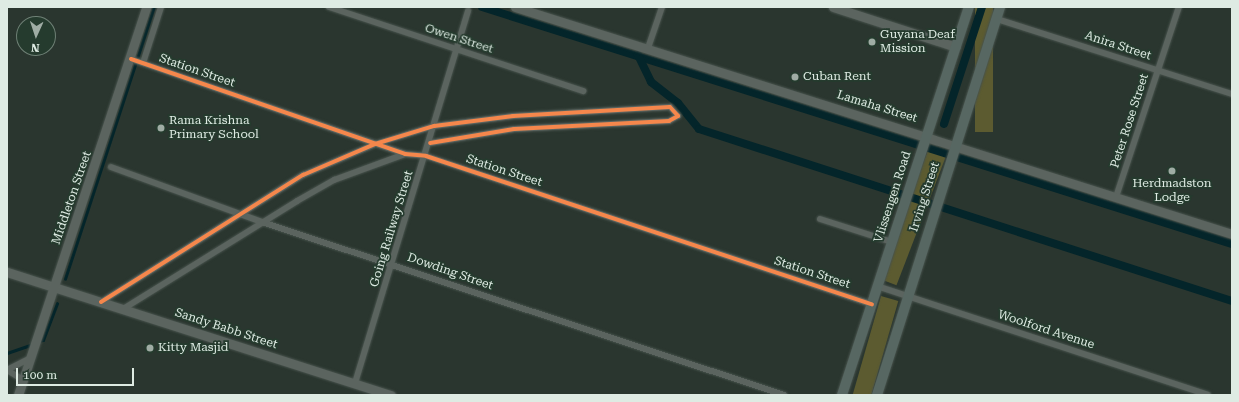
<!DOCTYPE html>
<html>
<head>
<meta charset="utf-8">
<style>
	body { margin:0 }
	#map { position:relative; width:1239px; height:402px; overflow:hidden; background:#2a362f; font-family:"Roboto Serif",serif }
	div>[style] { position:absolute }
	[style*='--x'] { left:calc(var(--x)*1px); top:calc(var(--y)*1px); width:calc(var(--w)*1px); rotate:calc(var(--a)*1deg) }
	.green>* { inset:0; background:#5c5b30; transform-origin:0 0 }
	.stream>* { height:2.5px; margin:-1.25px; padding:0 1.25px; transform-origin:1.25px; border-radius:1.25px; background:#04252a }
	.canal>* { height:8px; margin:-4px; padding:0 4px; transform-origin:4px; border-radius:4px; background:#04252a }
	.roads { filter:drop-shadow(0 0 1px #47524c) drop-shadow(0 0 1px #47524c) }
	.street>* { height:6px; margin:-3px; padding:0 3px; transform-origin:3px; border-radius:3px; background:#5b645f }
	.secondary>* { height:9px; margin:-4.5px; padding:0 4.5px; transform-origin:4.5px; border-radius:4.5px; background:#5b645f }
	.primary>* { height:10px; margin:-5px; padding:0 5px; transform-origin:5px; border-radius:5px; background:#576762 }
	.cycleway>* { height:4px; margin:-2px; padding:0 2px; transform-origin:2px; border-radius:2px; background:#f5874c }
	.dots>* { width:11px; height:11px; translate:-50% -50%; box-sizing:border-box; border:2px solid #253b2e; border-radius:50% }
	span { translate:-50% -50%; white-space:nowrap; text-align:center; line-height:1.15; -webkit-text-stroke:3.5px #253b2e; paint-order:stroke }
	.poi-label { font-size:12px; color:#deebe3 }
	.left { translate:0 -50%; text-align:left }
	.street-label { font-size:12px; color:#deebe3 }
	.frame { position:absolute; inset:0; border:8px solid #deebe3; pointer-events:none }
	.north { position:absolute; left:16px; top:16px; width:40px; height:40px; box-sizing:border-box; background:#253b2e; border:1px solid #6f8176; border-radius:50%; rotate:183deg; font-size:11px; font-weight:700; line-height:16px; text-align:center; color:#deebe3 }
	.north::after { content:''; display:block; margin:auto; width:14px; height:18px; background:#9faca4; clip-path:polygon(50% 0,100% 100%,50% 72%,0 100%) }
	.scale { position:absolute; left:16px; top:368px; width:118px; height:18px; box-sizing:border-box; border:2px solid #deebe3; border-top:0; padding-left:5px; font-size:12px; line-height:14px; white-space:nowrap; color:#deebe3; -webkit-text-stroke:3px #253b2e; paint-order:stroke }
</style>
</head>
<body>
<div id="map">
	<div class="green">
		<i style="left:975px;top:7px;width:18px;height:125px"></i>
		<i style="left:930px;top:145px;width:19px;height:143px;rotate:21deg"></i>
		<i style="left:881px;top:296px;width:18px;height:104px;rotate:16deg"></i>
	</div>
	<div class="stream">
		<i style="--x:65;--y:279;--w:286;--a:-71.9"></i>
		<i style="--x:39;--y:341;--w:4;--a:-14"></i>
		<i style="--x:43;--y:340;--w:39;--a:-69"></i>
		<i style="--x:7;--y:353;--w:28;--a:-19"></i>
	</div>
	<div class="canal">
		<i style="--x:482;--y:7;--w:787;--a:17.54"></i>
		<i style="--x:638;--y:55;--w:30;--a:64"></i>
		<i style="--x:651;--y:82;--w:34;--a:38"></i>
		<i style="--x:678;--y:103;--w:33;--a:51"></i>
		<i style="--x:699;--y:129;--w:560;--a:17.88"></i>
		<i style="--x:944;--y:124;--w:123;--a:-72"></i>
	</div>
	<div class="roads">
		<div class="street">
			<i style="--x:329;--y:7;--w:268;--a:18.3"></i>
			<i style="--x:997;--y:19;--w:247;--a:17.7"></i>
			<i style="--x:648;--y:48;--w:43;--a:-71.1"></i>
			<i style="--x:131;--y:59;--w:290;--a:19.1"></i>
			<i style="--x:405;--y:154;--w:21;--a:5"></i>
			<i style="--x:426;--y:156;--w:470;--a:18.4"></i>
			<i style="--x:143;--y:63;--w:59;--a:-72.2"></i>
			<i style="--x:111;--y:167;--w:161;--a:20"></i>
			<i style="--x:262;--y:222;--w:550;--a:18.34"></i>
			<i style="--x:1116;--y:197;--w:200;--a:-71.7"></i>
			<i style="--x:820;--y:219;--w:76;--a:17.7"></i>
			<i style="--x:877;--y:286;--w:348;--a:18.2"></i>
			<i style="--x:101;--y:302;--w:239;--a:-32.2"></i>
			<i style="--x:303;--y:175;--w:78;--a:-23.3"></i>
			<i style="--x:375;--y:144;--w:62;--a:-17"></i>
			<i style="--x:434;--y:126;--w:80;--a:-7.2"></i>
			<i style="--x:513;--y:116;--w:157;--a:-3.3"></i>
			<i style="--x:670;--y:107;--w:12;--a:48"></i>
			<i style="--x:678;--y:116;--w:10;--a:151"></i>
			<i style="--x:669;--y:121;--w:155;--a:177"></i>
			<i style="--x:514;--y:129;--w:85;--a:170.5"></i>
			<i style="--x:123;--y:309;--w:205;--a:-31.8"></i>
			<i style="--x:297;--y:201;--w:43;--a:-29.6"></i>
			<i style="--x:334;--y:180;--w:76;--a:-20.1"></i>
			<i style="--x:7;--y:370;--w:25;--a:-27"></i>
			<i style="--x:7;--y:370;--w:19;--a:32"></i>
			<i style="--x:355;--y:383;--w:389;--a:-73.1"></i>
		</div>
		<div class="secondary">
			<i style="--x:515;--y:7;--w:752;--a:17.57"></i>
			<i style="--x:833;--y:7;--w:129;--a:18"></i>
			<i style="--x:7;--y:272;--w:403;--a:17.8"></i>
			<i style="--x:18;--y:395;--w:409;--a:-71.7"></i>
		</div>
		<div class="primary">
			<i style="--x:842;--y:395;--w:408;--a:-71.9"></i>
			<i style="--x:877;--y:395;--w:407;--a:-72.4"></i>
		</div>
	</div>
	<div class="cycleway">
		<i style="--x:131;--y:59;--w:290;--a:19.1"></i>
		<i style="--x:405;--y:154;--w:21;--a:5"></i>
		<i style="--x:426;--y:156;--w:470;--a:18.4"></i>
		<i style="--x:101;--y:302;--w:239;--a:-32.2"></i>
		<i style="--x:303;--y:175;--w:78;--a:-23.3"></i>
		<i style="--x:375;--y:144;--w:62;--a:-17"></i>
		<i style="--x:434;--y:126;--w:80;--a:-7.2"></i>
		<i style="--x:513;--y:116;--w:157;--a:-3.3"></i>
		<i style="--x:670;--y:107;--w:12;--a:48"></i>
		<i style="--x:678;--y:116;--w:10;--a:151"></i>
		<i style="--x:669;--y:121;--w:155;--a:177"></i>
		<i style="--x:514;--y:129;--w:85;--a:170.5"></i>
	</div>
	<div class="dots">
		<i style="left:872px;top:42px;background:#9faca4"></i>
		<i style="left:795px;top:77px;background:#9faca4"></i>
		<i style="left:161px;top:128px;background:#9faca4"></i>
		<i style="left:1172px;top:171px;background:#9faca4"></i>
		<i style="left:150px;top:348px;background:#9faca4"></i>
	</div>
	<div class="poi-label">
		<span class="left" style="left:880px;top:42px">Guyana Deaf<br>Mission</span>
		<span class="left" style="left:803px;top:77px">Cuban Rent</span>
		<span class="left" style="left:169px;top:128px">Rama Krishna<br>Primary School</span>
		<span style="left:1172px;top:191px">Herdmadston<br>Lodge</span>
		<span class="left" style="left:158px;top:348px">Kitty Masjid</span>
	</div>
	<div class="street-label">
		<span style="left:459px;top:39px;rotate:18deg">Owen Street</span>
		<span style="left:1118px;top:46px;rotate:18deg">Anira Street</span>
		<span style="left:197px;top:71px;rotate:19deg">Station Street</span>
		<span style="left:877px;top:107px;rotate:17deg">Lamaha Street</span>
		<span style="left:1130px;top:121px;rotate:-72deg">Peter Rose Street</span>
		<span style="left:504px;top:171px;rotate:18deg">Station Street</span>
		<span style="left:893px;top:197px;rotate:-72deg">Vlissengen Road</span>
		<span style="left:925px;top:197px;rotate:-72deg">Irving Street</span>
		<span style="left:72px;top:198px;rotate:-71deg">Middleton Street</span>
		<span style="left:392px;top:229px;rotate:-73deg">Going Railway Street</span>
		<span style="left:450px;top:272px;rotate:19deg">Dowding Street</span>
		<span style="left:812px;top:273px;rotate:18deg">Station Street</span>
		<span style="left:226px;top:329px;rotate:18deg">Sandy Babb Street</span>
		<span style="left:1046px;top:330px;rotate:18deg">Woolford Avenue</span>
	</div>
	<div class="frame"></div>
	<div class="north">N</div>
	<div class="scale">100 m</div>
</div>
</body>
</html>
